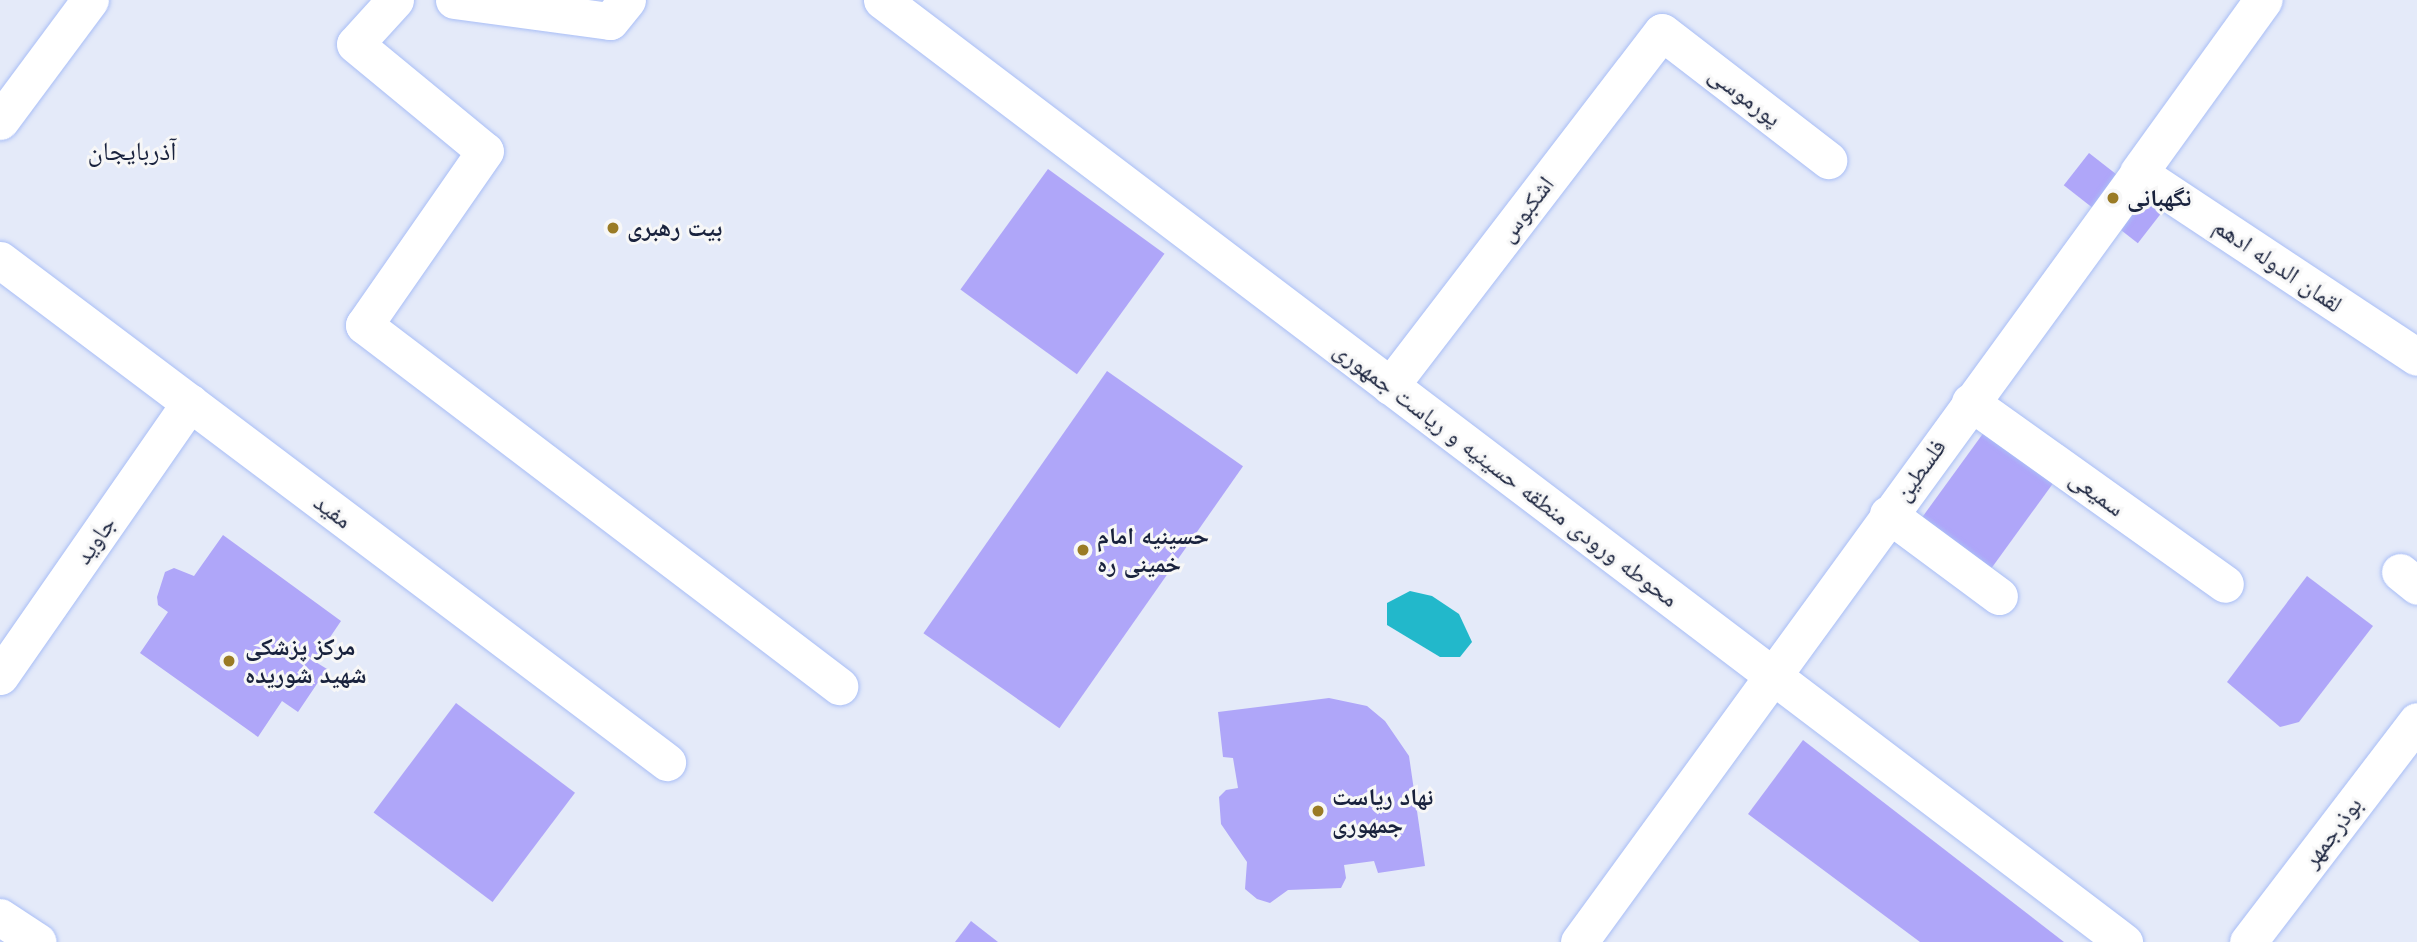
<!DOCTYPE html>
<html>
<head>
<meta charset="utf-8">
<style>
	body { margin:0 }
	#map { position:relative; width:2417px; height:942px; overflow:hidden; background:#e4eaf9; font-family:Jost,"Noto Naskh Arabic",sans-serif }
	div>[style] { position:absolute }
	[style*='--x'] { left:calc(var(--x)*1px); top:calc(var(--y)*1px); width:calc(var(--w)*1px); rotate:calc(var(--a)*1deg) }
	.water>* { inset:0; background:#22b8cb }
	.building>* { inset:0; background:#afa6f9; transform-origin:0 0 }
	.roads { filter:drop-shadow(0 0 2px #a9bef6) drop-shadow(0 0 2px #a9bef6) }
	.minor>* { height:37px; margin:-18.5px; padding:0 18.5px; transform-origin:18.5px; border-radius:18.5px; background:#fff }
	.major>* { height:38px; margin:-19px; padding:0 19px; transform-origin:19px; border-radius:19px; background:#fff }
	.dots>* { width:19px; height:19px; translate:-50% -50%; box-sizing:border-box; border:4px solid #f7f7f7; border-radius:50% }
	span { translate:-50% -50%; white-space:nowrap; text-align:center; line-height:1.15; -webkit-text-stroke:6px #f7f7f7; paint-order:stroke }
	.street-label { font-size:24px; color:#19223d }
	.poi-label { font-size:24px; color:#19223d; font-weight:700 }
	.left { translate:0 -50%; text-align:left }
	.neighbourhood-label { font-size:26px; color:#19223d }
</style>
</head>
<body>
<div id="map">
	<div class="water">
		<i style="clip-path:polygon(1410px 591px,1432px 596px,1459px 614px,1472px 642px,1460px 657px,1440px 657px,1387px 625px,1387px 603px)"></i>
	</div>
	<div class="building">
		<i style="left:2089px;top:153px;width:94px;height:41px;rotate:38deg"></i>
		<i style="left:1048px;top:169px;width:144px;height:149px;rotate:36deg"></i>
		<i style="left:1107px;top:371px;width:166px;height:320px;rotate:35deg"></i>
		<i style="left:1987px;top:428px;width:86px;height:113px;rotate:36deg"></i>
		<i style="clip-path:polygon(223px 535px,341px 621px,314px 661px,327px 669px,298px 712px,282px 701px,258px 737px,140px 653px,168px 612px,158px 605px,157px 597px,165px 572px,174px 568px,194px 576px)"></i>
		<i style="clip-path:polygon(2307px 576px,2373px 626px,2299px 722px,2280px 727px,2227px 682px)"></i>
		<i style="clip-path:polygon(1329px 698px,1367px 706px,1385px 721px,1409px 756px,1425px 866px,1378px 873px,1374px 861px,1344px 865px,1346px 878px,1341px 888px,1288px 890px,1270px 903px,1257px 899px,1245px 889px,1247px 862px,1221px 824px,1219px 797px,1226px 790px,1238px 788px,1233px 758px,1223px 757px,1218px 712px)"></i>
		<i style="left:456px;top:703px;width:149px;height:137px;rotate:37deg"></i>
		<i style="clip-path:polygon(1803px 740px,2064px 942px,1920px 942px,1748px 814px)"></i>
		<i style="clip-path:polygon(971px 921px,998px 942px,955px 942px)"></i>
	</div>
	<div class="roads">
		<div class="minor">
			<i style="--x:395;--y:0;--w:59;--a:132.3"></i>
			<i style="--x:355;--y:44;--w:168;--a:39.5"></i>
			<i style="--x:485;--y:151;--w:212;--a:124.8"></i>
			<i style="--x:364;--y:325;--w:597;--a:37.23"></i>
			<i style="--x:454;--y:0;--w:157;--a:7.7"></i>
			<i style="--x:610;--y:21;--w:27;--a:-51"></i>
			<i style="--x:882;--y:0;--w:1559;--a:37.18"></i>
			<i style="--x:0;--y:121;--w:151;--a:-53.4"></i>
			<i style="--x:0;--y:260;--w:835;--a:36.97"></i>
			<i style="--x:1390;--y:386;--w:446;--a:-52.5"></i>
			<i style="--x:1662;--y:32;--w:210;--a:37.6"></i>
			<i style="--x:1970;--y:402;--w:313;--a:35.5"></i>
			<i style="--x:1888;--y:514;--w:138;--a:36.5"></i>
			<i style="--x:2400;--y:572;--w:22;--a:39"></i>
			<i style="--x:0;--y:676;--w:333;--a:-55.2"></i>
			<i style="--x:0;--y:917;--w:45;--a:33.3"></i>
			<i style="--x:1579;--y:942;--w:951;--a:-53.94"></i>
			<i style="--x:2139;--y:173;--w:333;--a:33.5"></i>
			<i style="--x:2248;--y:942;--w:278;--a:-52.6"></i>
		</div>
		<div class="major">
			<i style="--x:2139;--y:173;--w:213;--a:-54.2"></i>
		</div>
	</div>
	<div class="dots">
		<i style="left:2113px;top:198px;background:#9a7b25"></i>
		<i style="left:613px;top:228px;background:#9a7b25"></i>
		<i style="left:1083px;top:550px;background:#9a7b25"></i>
		<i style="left:229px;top:661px;background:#9a7b25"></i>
		<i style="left:1318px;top:811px;background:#9a7b25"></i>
	</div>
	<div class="street-label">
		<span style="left:1745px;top:96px;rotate:37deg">پورموسی</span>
		<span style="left:1526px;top:209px;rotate:-53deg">اشکبوس</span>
		<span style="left:2278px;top:265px;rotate:34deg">لقمان الدوله ادهم</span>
		<span style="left:1920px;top:470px;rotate:-54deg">فلسطین</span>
		<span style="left:1506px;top:474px;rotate:37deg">محوطه ورودی منطقه حسینیه و ریاست جمهوری</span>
		<span style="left:2097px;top:493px;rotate:36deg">سمیعی</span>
		<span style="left:333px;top:511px;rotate:37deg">مفید</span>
		<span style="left:95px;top:540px;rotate:-55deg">جاوید</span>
		<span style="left:2332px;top:832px;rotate:-53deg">بوذرجمهر</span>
	</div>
	<div class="poi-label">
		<span class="left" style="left:2127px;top:198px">نگهبانی</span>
		<span class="left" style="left:627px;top:228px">بیت رهبری</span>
		<span class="left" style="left:1097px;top:550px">حسینیه امام<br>خمینی ره</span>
		<span class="left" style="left:245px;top:661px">مرکز پزشکی<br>شهید شوریده</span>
		<span class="left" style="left:1332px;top:811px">نهاد ریاست<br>جمهوری</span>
	</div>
	<div class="neighbourhood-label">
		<span style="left:132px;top:152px">آذربایجان</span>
	</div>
</div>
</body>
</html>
